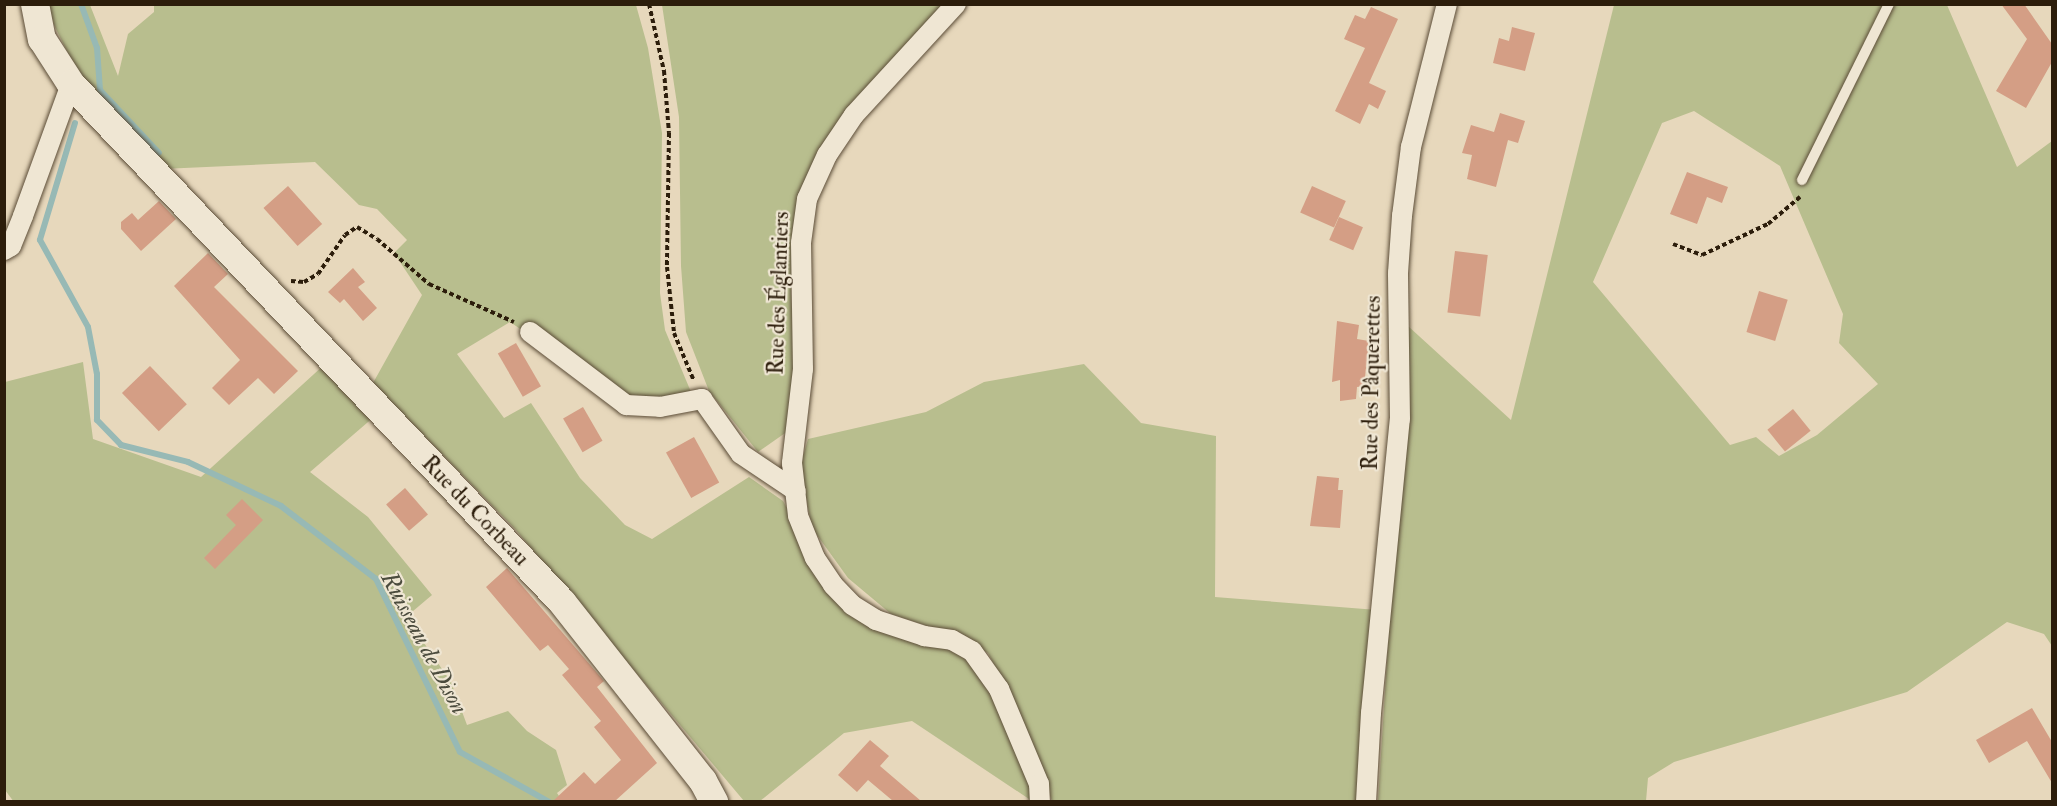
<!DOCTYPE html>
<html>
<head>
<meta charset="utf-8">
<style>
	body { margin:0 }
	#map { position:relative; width:2057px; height:806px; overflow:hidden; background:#e7d8bc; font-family:"IM FELL Double Pica",serif }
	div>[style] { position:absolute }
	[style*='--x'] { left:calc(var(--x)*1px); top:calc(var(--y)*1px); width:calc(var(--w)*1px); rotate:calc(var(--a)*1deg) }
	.green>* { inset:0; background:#b8be8e }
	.stream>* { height:6px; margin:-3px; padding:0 3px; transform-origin:3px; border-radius:3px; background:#97b9b5 }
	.building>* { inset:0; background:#d49e85; transform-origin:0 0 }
	.path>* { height:4px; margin-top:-2px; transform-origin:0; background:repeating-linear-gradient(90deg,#2c1d0b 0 4.5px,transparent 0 7.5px) }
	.roads { filter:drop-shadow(0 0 2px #5b4c37) drop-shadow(0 0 2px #5b4c37) }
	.lane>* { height:10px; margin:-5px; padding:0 5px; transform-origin:5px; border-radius:5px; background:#efe6d3 }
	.street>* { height:20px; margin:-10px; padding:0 10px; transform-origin:10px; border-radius:10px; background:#efe6d3 }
	.secondary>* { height:28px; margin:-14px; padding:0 14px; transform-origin:14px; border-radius:14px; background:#efe6d3 }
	span { translate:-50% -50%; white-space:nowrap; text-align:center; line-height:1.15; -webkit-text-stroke:4.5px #efe6d3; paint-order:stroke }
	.street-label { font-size:22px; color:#2c1d0b }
	.water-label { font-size:24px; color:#4c4c3e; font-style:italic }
	.frame { position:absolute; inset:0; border:6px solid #2c1d0b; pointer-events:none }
</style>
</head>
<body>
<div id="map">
	<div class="green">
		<i style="clip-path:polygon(49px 5px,90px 5px,118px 76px,128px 34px,154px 12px,154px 5px,636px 5px,648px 48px,662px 133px,660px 293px,665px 330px,691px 392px,645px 402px,600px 383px,510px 322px,457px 354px,504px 418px,531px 403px,580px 478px,625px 525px,652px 539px,749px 477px,783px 501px,830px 588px,962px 650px,992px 684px,1034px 777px,1032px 801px,912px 721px,844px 733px,760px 801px,744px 801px,515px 529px,373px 383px,422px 295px,394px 253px,407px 240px,377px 209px,359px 205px,315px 162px,162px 169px,76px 69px,54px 25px)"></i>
		<i style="clip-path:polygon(662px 5px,944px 5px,841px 118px,797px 197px,791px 293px,796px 387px,788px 431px,758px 452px,709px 391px,686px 332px,681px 266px,679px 117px)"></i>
		<i style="clip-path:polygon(evenodd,1614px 5px,1947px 5px,2017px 167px,2052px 141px,2052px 646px,2044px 634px,2007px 622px,1907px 692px,1674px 762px,1648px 778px,1646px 801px,1378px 802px,1408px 326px,1511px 420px,1614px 5px,1694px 111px,1780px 166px,1843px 314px,1839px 343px,1878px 384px,1817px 435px,1779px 456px,1756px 437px,1730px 445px,1593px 282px,1662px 123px,1694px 111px)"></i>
		<i style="clip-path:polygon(83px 362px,93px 439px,201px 477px,325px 364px,375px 416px,310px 472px,368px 517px,432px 595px,406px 617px,451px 682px,467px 725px,508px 711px,527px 731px,556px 750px,567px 785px,557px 793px,563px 802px,14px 802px,5px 790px,5px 382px)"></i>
		<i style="clip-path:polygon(1084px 364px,1141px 423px,1216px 436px,1215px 597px,1377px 610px,1359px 801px,1052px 801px,1019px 713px,988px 653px,952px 634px,891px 614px,848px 578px,812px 528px,800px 467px,808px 439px,926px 412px,984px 382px)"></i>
	</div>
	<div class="stream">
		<i style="--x:81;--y:4;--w:47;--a:70"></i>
		<i style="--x:97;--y:48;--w:42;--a:85.9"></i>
		<i style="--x:100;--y:90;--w:86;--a:46.9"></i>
		<i style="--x:75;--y:123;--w:122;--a:106.7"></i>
		<i style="--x:40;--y:240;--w:99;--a:61.1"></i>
		<i style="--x:88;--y:327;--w:48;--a:79.2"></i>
		<i style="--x:97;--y:374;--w:46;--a:90"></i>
		<i style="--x:97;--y:420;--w:35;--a:46"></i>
		<i style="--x:121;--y:445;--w:69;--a:14.2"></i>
		<i style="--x:188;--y:462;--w:103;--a:25.3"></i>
		<i style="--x:281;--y:506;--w:120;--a:37.5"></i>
		<i style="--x:376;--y:579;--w:192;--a:64.1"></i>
		<i style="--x:460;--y:752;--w:102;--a:29.3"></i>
	</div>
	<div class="building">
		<i style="clip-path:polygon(2001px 4px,2024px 4px,2052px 44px,2052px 62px,2026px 108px,1996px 91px,2027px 39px)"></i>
		<i style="clip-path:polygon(1371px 7px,1398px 19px,1369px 83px,1386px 91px,1378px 109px,1369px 104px,1360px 124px,1335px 111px,1365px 48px,1344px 39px,1355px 15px,1365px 19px)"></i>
		<i style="clip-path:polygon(1512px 27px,1535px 33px,1525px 71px,1493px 63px,1499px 38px,1509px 41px)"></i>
		<i style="clip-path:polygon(1500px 113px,1525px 121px,1518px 143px,1508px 140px,1496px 187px,1467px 179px,1472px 155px,1462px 153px,1471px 125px,1494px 132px)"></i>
		<i style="clip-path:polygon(1687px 172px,1728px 187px,1722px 203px,1707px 197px,1697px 224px,1670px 214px)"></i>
		<i style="left:288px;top:186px;width:51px;height:33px;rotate:48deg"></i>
		<i style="left:1312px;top:186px;width:37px;height:29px;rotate:24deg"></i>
		<i style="clip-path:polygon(159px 201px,176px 219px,141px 251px,121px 229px,121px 222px,132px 213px,138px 220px)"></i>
		<i style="left:1339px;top:217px;width:26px;height:25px;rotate:23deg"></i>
		<i style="left:1455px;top:251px;width:33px;height:62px;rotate:7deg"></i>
		<i style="clip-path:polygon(208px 253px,228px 274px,214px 287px,298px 371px,274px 394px,258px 378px,229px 405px,212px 388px,240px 360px,174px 286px)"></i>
		<i style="clip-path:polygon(353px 268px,365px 282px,358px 287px,377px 308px,363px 321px,344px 299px,340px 303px,328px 292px)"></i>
		<i style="left:1759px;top:291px;width:30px;height:43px;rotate:17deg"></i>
		<i style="clip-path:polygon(1337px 321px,1359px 325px,1357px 339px,1369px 341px,1364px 386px,1357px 387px,1356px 399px,1340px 401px,1340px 380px,1332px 382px)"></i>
		<i style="left:516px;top:343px;width:50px;height:21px;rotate:60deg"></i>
		<i style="left:150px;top:366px;width:53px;height:39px;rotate:46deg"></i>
		<i style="left:583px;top:407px;width:39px;height:23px;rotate:60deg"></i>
		<i style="left:1793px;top:409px;width:28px;height:33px;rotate:51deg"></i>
		<i style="left:694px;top:437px;width:52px;height:32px;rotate:61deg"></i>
		<i style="clip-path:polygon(1317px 476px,1339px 478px,1338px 490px,1343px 490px,1340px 528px,1310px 526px)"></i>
		<i style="left:405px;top:488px;width:35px;height:25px;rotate:49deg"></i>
		<i style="clip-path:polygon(242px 499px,263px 520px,215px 569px,204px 558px,236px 525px,226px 515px)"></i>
		<i style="clip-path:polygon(507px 568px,604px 681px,597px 687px,657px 763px,615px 801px,553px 801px,584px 772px,595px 784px,621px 760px,594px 727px,601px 721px,562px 675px,569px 669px,548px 645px,540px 651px,486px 587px)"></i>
		<i style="clip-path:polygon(2032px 708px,2052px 742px,2052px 783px,2027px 741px,1989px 763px,1976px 740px)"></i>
		<i style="clip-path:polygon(870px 740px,889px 756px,880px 766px,921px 801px,893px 801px,868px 780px,857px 792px,838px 775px)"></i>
	</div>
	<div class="path">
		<i style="--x:649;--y:4;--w:69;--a:77.4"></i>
		<i style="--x:664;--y:71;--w:62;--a:85.4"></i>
		<i style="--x:669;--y:133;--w:134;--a:90.9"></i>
		<i style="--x:667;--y:267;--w:66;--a:83.9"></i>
		<i style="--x:674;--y:333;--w:52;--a:67.4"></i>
		<i style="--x:1673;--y:244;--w:31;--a:21"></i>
		<i style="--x:1702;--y:255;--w:73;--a:-25.2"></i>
		<i style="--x:1768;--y:224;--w:42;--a:-40.2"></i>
		<i style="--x:291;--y:281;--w:13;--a:4"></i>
		<i style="--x:304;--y:282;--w:16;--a:-30"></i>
		<i style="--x:318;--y:274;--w:47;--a:-55.3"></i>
		<i style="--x:345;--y:235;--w:14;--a:-34"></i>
		<i style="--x:357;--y:227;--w:23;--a:31"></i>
		<i style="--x:377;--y:239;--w:69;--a:40.9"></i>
		<i style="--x:429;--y:284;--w:93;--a:24.1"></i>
	</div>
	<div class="roads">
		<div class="lane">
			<i style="--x:1802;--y:180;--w:196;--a:-63.7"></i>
		</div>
		<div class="street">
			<i style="--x:956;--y:4;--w:151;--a:132.6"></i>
			<i style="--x:854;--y:115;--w:48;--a:124"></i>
			<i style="--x:827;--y:155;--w:48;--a:114.4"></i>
			<i style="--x:807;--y:199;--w:44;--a:97.8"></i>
			<i style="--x:801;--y:243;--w:126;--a:89.1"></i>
			<i style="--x:803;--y:369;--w:95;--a:96.7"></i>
			<i style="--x:792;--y:463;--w:53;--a:83.5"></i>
			<i style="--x:798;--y:516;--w:45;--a:68"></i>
			<i style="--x:815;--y:558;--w:32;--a:56"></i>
			<i style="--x:833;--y:585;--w:28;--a:46"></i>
			<i style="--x:852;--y:605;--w:28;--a:32"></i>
			<i style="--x:876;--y:620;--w:51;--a:18.4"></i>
			<i style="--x:924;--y:636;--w:28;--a:8"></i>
			<i style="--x:952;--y:640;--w:23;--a:29"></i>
			<i style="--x:972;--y:651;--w:47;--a:54.6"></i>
			<i style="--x:999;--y:689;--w:103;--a:67.2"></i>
			<i style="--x:1039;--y:784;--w:18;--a:87"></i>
			<i style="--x:4;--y:250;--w:8;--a:-30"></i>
			<i style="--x:11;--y:246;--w:32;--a:-68"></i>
			<i style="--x:23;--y:216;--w:140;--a:-70"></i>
			<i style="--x:530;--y:332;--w:121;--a:37.2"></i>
			<i style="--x:626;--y:405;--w:34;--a:3"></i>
			<i style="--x:660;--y:407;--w:43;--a:-10.8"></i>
			<i style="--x:702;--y:399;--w:67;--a:54.7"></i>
			<i style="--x:741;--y:454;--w:66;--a:33.9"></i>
			<i style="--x:1366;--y:802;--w:89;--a:-86.8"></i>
			<i style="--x:1371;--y:713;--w:295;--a:-84.4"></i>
			<i style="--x:1400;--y:419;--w:146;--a:-90.8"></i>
			<i style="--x:1398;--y:273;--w:57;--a:-86"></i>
			<i style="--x:1402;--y:216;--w:70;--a:-82.6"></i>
			<i style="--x:1411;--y:147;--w:147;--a:-75.9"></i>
		</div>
		<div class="secondary">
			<i style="--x:35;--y:4;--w:36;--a:79"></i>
			<i style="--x:42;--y:39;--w:54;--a:57.2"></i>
			<i style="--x:71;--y:84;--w:714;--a:46.53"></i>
			<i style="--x:562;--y:602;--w:228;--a:51.8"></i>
			<i style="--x:703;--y:781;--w:24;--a:62"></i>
		</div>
	</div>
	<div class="street-label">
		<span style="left:779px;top:293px;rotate:-88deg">Rue des Églantiers</span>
		<span style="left:1372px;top:383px;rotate:-89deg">Rue des Pâquerettes</span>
		<span style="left:475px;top:511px;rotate:46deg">Rue du Corbeau</span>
	</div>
	<div class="water-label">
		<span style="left:424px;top:643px;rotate:62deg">Ruisseau de Dison</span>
	</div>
	<div class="frame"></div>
</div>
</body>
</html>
